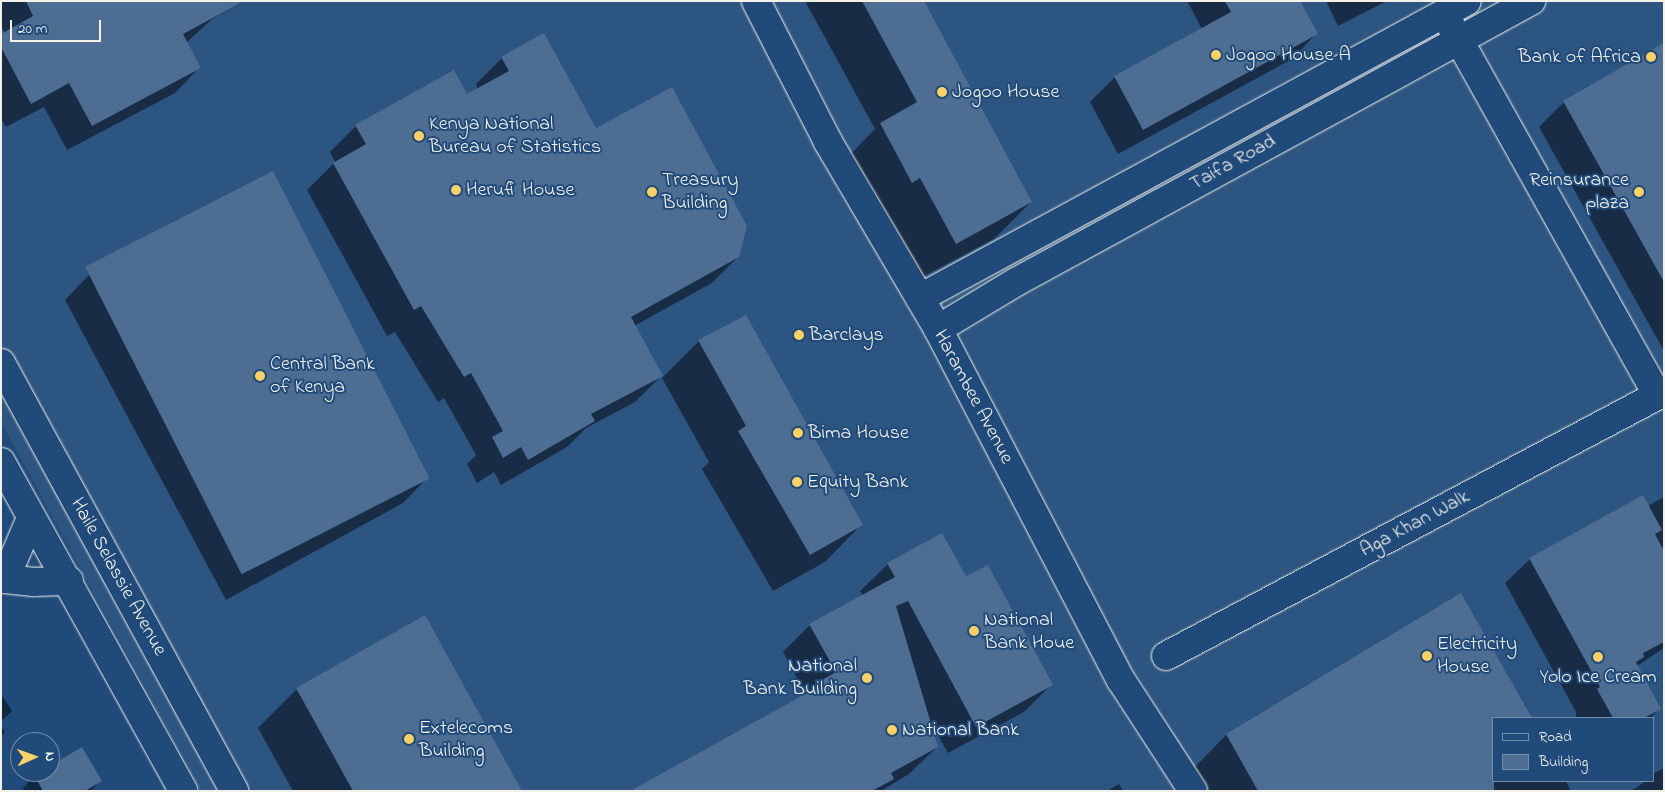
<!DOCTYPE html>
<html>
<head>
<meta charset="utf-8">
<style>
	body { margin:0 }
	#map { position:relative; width:1665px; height:792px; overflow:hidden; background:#1f4a7a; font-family:"Indie Flower",sans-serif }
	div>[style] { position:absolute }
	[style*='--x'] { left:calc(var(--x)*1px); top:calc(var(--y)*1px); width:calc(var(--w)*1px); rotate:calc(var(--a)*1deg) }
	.built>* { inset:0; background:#2d5581 }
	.shadow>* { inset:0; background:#0007 }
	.building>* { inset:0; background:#4d6e92; transform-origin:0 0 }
	.roads { filter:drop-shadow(0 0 1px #f4f1e8) drop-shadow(0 0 1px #f4f1e8) }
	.minor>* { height:28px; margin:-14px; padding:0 14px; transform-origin:14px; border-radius:14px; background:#1f4a7a }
	.major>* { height:28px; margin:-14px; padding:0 14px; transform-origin:14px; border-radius:14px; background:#1f4a7a }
	.dots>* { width:14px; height:14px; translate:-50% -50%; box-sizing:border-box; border:2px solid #1f4a7a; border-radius:50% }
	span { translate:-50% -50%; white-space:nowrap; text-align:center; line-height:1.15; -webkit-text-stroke:4px #1f4a7a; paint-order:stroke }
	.poi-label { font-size:20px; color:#f4f1e8 }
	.left { translate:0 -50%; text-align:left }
	.right { translate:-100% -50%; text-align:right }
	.street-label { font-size:20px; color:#f4f1e8 }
	.frame { position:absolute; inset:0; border:2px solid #f4f1e8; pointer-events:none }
	.legend { position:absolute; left:1492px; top:717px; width:162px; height:65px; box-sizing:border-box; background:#1f4a7a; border:1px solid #748da6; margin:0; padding:6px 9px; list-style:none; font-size:15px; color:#f4f1e8 }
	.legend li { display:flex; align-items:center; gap:10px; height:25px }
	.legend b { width:25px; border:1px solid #748da6 }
	.north { position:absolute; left:10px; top:732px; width:50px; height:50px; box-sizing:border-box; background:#1f4a7a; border:1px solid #748da6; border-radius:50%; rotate:88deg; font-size:14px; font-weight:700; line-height:20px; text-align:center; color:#f4f1e8 }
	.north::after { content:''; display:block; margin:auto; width:18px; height:22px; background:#ffd166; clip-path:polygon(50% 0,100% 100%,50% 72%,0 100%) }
	.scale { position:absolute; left:10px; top:20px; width:91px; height:22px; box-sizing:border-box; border:2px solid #f4f1e8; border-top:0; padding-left:6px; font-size:15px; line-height:18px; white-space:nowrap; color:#f4f1e8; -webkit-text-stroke:4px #1f4a7a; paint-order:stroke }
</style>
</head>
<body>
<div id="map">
	<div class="built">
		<i style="clip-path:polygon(evenodd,1px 1px,1664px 1px,1664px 791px,201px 791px,1px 422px,1px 1px,1494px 718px,1654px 718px,1654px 781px,1494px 781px,1494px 718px)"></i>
	</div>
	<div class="shadow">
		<i style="clip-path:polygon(1px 1px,244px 1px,212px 19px,186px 43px,199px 68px,175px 93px,67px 150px,44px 107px,6px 127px,1px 119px,1px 35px,5px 33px,1px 27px)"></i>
		<i style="clip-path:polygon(805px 1px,923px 1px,1031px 202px,994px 239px,919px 279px,844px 161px,875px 129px)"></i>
		<i style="clip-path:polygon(1187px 1px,1299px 1px,1316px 34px,1292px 59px,1118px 154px,1090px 102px,1115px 77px,1202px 29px)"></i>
		<i style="clip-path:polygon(1326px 1px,1387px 1px,1338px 26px)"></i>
		<i style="clip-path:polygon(1664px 44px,1664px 351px,1539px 127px,1564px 102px)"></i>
		<i style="clip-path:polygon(502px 58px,596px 130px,738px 257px,712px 283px,634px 326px,661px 376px,635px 402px,586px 428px,567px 447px,501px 485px,494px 472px,477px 483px,467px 464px,476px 455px,444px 398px,438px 402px,395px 332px,387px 336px,307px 190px,335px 162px,330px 152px,356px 126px,466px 96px,478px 89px,476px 84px)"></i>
		<i style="clip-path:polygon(272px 173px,427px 478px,403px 503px,226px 600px,65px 300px,89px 275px)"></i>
		<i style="clip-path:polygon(699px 341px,861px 525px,825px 562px,773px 591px,702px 469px,709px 462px,662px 378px)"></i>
		<i style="clip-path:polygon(1642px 497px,1648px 506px,1664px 497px,1664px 648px,1637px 666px,1659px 709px,1650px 718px,1576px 718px,1576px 712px,1505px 583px,1530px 559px)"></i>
		<i style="clip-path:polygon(888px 564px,966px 578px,1051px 685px,1024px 712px,948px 753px,929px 719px,937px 747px,909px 774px,881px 791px,633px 791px,806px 695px,783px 652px,810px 625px,863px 596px,860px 591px)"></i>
		<i style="clip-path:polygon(1460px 595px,1530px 718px,1494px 718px,1494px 781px,1566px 781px,1571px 791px,1208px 791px,1195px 767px,1226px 735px)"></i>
		<i style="clip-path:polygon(297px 689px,521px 791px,293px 791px,258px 728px)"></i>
		<i style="clip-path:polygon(1px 694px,12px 711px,1px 721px)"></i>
		<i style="clip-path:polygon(1px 726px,5px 732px,1px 736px)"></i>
		<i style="clip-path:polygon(50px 767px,100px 781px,90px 791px,25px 791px,23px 788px,35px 776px,50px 772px)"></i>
		<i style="clip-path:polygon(1664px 768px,1664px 791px,1631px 791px,1646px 781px,1654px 781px,1654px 773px)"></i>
		<i style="clip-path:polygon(1119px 784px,1123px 791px,1107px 791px)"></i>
	</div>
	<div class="building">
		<i style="clip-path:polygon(26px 1px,244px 1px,183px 34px,201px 68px,92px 126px,69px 83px,31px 104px,1px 47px,1px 34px,33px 16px)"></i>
		<i style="clip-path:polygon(862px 1px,924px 1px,1032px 202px,956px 244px,920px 178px,912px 183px,880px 123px,917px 102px)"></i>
		<i style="clip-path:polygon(1225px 1px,1300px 1px,1318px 34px,1143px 130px,1114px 76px,1231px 12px)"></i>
		<i style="clip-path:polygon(544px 33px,596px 128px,672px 87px,747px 226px,739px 257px,631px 317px,663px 376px,591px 414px,595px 421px,528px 460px,521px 447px,503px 458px,492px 437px,503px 431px,471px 373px,464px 377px,421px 306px,414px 310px,333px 163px,366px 144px,355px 125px,454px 70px,467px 94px,509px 71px,501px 57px)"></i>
		<i style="clip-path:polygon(1664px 43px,1664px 282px,1563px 101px)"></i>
		<i style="left:273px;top:171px;width:345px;height:211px;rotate:63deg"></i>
		<i style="clip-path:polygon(746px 315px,863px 525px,810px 555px,738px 431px,746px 426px,698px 340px)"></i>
		<i style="clip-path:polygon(1643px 495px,1662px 530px,1655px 534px,1664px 551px,1664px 642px,1643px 653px,1644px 657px,1636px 662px,1661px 709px,1644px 718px,1613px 718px,1597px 689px,1600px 687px,1529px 558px)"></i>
		<i style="clip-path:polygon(942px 533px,966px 576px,988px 565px,1053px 685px,976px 727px,908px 601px,896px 606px,938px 747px,891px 773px,894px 779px,872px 791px,630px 791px,816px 688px,815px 684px,836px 672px,809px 624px,895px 577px,887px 563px)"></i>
		<i style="clip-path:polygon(1461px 593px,1532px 718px,1494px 718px,1494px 791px,1258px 791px,1226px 734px)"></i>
		<i style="clip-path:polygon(425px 615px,522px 791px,353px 791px,296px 688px)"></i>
		<i style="clip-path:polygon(82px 747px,102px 781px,85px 791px,43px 791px,34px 775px,50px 772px,50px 766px)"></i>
	</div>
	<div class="roads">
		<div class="minor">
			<i style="--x:756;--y:1;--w:158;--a:62.9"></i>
			<i style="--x:828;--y:142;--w:217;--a:59.5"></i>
			<i style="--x:938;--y:329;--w:396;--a:62.5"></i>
			<i style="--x:1121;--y:680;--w:132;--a:57"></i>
			<i style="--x:1450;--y:24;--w:425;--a:60.8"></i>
			<i style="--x:920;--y:298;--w:622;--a:-28.5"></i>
			<i style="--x:938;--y:329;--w:91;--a:-31.1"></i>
			<i style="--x:1016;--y:282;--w:587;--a:-28.62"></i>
			<i style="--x:5;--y:579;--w:66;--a:-66.9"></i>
			<i style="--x:5;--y:579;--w:29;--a:6"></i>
			<i style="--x:34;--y:582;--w:35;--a:-2"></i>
			<i style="--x:1166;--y:656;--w:564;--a:-27.93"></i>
		</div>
		<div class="major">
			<i style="--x:1;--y:363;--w:487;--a:61.4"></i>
			<i style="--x:1;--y:462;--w:376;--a:61"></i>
		</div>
	</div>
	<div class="dots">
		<i style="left:1216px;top:55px;background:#ffd166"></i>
		<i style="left:1651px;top:57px;background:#ffd166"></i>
		<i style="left:942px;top:92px;background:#ffd166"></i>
		<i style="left:419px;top:136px;background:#ffd166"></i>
		<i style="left:456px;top:190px;background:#ffd166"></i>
		<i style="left:652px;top:192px;background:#ffd166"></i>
		<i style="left:1639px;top:192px;background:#ffd166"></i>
		<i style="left:799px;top:335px;background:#ffd166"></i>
		<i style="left:260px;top:376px;background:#ffd166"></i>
		<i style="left:798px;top:433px;background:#ffd166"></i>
		<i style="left:797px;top:482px;background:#ffd166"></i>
		<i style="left:974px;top:631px;background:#ffd166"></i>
		<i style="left:1427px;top:656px;background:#ffd166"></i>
		<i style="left:1598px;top:657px;background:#ffd166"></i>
		<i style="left:867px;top:678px;background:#ffd166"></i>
		<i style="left:892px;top:730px;background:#ffd166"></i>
		<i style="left:409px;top:739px;background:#ffd166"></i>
	</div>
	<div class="poi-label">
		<span class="left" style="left:1226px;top:55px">Jogoo House A</span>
		<span class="right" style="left:1641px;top:57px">Bank of Africa</span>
		<span class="left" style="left:952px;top:92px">Jogoo House</span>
		<span class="left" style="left:429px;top:136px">Kenya National<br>Bureau of Statistics</span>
		<span class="left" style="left:662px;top:192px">Treasury<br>Building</span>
		<span class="right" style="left:1629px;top:192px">Reinsurance<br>plaza</span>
		<span class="left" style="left:466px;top:190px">Herufi House</span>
		<span class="left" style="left:809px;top:335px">Barclays</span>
		<span class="left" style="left:270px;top:376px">Central Bank<br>of Kenya</span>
		<span class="left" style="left:808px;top:433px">Bima House</span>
		<span class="left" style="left:807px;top:482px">Equity Bank</span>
		<span class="left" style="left:984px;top:632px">National<br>Bank Houe</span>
		<span class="left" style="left:1437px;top:656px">Electricity<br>House</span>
		<span class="right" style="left:857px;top:678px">National<br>Bank Building</span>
		<span style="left:1598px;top:677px">Yolo Ice Cream</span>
		<span class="left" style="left:419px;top:740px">Extelecoms<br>Building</span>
		<span class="left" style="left:902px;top:730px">National Bank</span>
	</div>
	<div class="street-label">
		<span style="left:1233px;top:163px;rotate:-29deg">Taifa Road</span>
		<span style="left:973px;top:397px;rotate:62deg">Harambee Avenue</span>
		<span style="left:1415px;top:524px;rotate:-28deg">Aga Khan Walk</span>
		<span style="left:118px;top:577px;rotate:61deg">Haile Selassie Avenue</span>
	</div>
	<div class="frame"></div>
	<ul class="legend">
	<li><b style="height:6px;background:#1f4a7a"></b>Road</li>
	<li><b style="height:14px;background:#4d6e92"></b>Building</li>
	</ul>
	<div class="north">N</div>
	<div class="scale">20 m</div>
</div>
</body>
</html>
